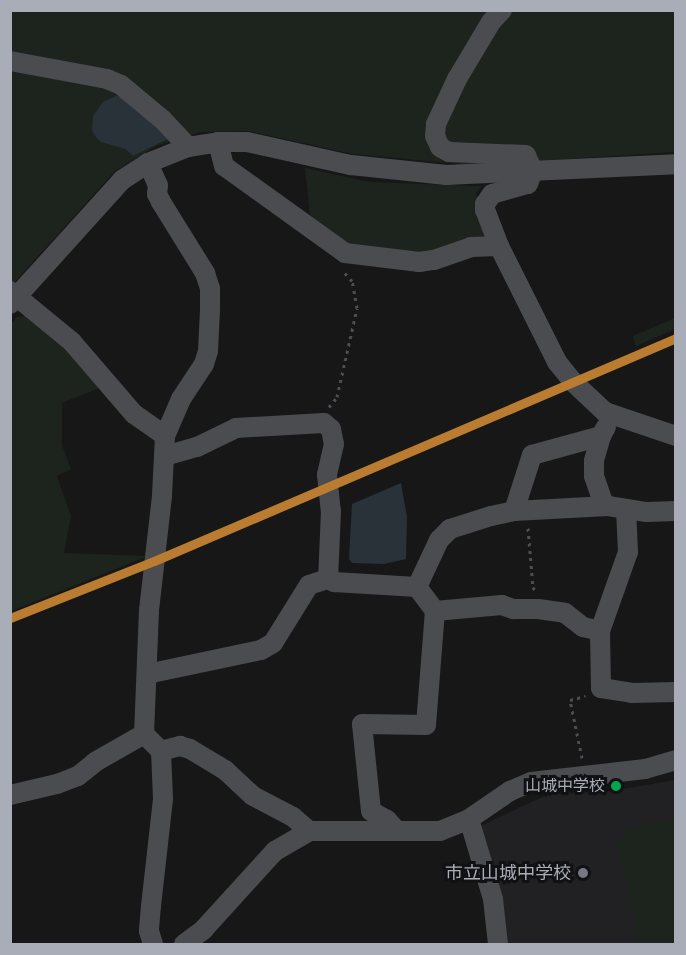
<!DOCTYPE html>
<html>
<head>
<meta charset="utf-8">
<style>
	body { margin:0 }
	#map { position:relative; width:686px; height:955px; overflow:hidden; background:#171717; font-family:Arial,"Noto Sans JP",sans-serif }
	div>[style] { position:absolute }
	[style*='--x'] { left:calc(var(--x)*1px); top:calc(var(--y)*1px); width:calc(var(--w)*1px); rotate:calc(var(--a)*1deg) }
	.built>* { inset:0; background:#212123 }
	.green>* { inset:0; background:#1d241e }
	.water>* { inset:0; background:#2a3239 }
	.path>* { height:3px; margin-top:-1.5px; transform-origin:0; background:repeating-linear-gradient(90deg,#4d4e52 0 3px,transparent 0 7.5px) }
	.street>* { height:20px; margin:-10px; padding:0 10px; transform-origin:10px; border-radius:10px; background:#4b4c50 }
	.rail-1>* { height:9px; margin:-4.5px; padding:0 4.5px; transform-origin:4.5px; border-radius:4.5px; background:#ba7c31 }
	.dots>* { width:16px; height:16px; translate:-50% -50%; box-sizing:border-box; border:3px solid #111113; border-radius:50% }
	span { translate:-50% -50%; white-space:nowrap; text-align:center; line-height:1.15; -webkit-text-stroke:6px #111113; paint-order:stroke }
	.bus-label { font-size:16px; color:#a8adb8 }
	.right { translate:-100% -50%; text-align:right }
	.poi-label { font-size:18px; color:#a8adb8 }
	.frame { position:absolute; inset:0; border:12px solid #a8adb8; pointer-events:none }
</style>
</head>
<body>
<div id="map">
	<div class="built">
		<i style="clip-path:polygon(675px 780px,675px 944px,503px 944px,478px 827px,547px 795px,617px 790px)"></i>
	</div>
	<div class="green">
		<i style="clip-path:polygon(evenodd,11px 11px,675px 11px,675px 152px,472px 165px,353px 154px,248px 131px,201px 132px,156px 146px,115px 171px,11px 286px,11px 11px,168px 139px,133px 156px,125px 149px,101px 142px,168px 139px)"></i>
		<i style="clip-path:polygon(305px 168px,369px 182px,482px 186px,476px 193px,490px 240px,433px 254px,347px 249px,316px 224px,310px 214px)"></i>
		<i style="clip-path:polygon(35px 314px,104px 386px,62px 403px,62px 445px,71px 469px,57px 476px,71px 516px,64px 553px,148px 556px,11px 611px,11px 324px,17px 317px)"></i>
		<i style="clip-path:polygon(675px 318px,675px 329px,636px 346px,633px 336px)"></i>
		<i style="clip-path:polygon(675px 819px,675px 944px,640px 944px,618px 848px,628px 829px)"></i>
	</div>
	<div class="water">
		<i style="clip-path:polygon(123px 93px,168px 139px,133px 156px,125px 149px,101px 142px,95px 136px,92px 130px,93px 116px,103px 102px)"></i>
		<i style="clip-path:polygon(401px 483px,407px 517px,406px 559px,384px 564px,352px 563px,349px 559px,352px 504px)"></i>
	</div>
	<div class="path">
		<i style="--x:329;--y:407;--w:13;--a:-51"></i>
		<i style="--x:337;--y:397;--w:91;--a:-77.3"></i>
		<i style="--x:357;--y:308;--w:27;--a:-100"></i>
		<i style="--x:352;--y:281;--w:12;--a:-132"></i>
		<i style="--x:528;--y:528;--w:59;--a:85.2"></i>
		<i style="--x:533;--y:587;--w:6;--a:59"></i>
		<i style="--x:582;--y:758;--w:59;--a:-101.7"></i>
		<i style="--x:570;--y:700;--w:16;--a:-15"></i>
	</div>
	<div class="street">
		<i style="--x:10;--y:61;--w:99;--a:10.5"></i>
		<i style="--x:107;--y:79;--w:15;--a:23"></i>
		<i style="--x:121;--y:85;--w:55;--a:39.8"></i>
		<i style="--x:163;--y:120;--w:37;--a:47"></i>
		<i style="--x:218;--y:142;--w:25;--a:76"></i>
		<i style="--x:224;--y:166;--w:149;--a:35.7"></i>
		<i style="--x:345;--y:253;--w:75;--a:6.9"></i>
		<i style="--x:419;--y:262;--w:15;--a:-8"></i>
		<i style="--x:434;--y:260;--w:39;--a:-19"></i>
		<i style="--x:471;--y:247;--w:28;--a:-2"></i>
		<i style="--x:499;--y:246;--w:130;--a:63.4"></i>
		<i style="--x:557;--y:362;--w:26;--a:51"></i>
		<i style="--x:573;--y:382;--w:44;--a:43.2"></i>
		<i style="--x:605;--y:412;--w:75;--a:18.7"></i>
		<i style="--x:148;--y:163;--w:24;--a:66"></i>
		<i style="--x:158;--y:185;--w:9;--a:96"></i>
		<i style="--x:157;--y:194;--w:9;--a:63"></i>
		<i style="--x:161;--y:202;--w:84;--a:58.2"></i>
		<i style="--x:205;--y:273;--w:16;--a:72"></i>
		<i style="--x:210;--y:288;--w:22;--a:90"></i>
		<i style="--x:210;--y:310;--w:41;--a:92.8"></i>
		<i style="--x:208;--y:351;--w:14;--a:107"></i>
		<i style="--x:204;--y:364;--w:42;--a:123.3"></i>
		<i style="--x:181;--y:399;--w:40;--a:113.4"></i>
		<i style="--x:165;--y:436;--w:60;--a:92.9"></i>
		<i style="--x:162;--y:496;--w:115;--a:96.5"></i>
		<i style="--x:149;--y:610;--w:124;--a:92.3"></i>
		<i style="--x:144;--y:734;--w:24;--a:45"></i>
		<i style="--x:161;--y:751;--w:48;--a:87.6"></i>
		<i style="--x:163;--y:799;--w:108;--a:96.4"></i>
		<i style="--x:151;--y:906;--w:25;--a:95"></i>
		<i style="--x:149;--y:931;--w:14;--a:73"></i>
		<i style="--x:499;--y:246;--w:39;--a:-111"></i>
		<i style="--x:485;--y:210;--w:6;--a:-90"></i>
		<i style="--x:485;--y:204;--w:12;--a:-55"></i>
		<i style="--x:492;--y:194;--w:37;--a:-16"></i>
		<i style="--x:528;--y:184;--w:14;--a:-69"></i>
		<i style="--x:533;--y:171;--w:17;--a:-114"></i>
		<i style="--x:526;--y:155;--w:77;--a:-177.8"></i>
		<i style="--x:449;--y:152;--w:10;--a:-151"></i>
		<i style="--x:440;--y:147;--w:12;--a:-114"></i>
		<i style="--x:435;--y:136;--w:12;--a:-85"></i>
		<i style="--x:436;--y:124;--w:50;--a:-65"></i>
		<i style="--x:457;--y:79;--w:66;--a:-59.2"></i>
		<i style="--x:491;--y:22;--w:16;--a:-47"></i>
		<i style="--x:10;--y:291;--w:80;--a:39.4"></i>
		<i style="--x:72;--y:342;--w:95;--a:49.3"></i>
		<i style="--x:134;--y:414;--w:38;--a:35"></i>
		<i style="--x:10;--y:304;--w:167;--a:-47.9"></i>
		<i style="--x:122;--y:180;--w:31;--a:-33"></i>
		<i style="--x:148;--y:163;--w:43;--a:-21.8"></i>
		<i style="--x:188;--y:147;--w:30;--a:-9"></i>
		<i style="--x:218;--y:142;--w:29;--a:0"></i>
		<i style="--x:247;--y:142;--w:107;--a:12.5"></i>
		<i style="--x:351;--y:165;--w:96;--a:6"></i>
		<i style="--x:446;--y:175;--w:230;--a:-2.7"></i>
		<i style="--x:606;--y:427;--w:10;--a:119"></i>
		<i style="--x:601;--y:436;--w:26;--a:106"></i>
		<i style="--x:594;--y:461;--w:15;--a:90"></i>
		<i style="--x:594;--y:476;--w:28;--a:71"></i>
		<i style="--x:603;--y:502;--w:6;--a:39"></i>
		<i style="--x:165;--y:456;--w:33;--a:-16"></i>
		<i style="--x:197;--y:447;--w:43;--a:-26"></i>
		<i style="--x:236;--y:428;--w:88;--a:-3.3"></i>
		<i style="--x:324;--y:423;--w:9;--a:41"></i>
		<i style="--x:331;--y:429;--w:15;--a:79"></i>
		<i style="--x:334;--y:444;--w:32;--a:103"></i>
		<i style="--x:327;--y:475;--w:36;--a:84"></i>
		<i style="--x:331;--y:511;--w:68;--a:92.5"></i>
		<i style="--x:626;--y:509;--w:43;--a:87.3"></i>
		<i style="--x:628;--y:552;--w:84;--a:109.5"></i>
		<i style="--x:600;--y:631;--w:57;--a:89"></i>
		<i style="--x:601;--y:688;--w:30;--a:9"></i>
		<i style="--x:631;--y:693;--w:45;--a:-1.3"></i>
		<i style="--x:514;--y:511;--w:59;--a:-72.2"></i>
		<i style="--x:532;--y:455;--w:72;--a:-15.4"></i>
		<i style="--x:417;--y:587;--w:52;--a:-64.9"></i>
		<i style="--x:439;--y:540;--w:16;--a:-45"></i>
		<i style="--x:450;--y:529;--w:43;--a:-17.6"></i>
		<i style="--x:491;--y:516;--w:24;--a:-12"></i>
		<i style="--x:514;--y:511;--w:94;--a:-3"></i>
		<i style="--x:608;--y:506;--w:39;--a:9"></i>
		<i style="--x:647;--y:512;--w:29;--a:-2"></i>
		<i style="--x:147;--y:674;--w:116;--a:-11.9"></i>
		<i style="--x:261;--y:650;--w:14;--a:-30"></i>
		<i style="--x:273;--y:643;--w:68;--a:-58.2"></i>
		<i style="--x:309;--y:585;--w:20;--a:-18"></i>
		<i style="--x:328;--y:579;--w:7;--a:27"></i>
		<i style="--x:334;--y:582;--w:83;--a:3.4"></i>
		<i style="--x:417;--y:587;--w:30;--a:53"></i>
		<i style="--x:435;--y:611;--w:67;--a:-5.1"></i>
		<i style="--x:502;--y:605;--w:12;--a:20"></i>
		<i style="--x:513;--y:609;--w:25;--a:0"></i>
		<i style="--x:538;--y:609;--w:27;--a:8"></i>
		<i style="--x:565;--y:613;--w:23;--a:38"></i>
		<i style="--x:583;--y:627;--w:17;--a:13"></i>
		<i style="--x:161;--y:751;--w:20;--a:-15"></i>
		<i style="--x:180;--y:746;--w:10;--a:17"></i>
		<i style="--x:190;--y:749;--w:41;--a:31"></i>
		<i style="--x:225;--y:770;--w:38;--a:43"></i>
		<i style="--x:253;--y:796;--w:45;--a:27.7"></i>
		<i style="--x:293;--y:817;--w:21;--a:41"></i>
		<i style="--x:10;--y:795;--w:48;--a:-13.2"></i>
		<i style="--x:57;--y:784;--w:22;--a:-21"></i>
		<i style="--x:78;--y:776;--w:22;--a:-39"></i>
		<i style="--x:95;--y:762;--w:56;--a:-29.7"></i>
		<i style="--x:469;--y:819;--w:84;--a:73.3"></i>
		<i style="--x:493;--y:899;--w:45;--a:83.7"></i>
		<i style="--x:397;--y:831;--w:15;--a:-132"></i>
		<i style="--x:387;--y:820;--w:18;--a:-151"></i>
		<i style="--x:371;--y:811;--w:87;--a:-95.9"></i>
		<i style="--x:362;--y:724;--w:64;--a:0.9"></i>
		<i style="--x:426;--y:725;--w:114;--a:-85.5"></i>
		<i style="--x:184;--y:944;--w:24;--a:-36"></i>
		<i style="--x:203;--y:930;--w:107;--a:-47.7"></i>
		<i style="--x:275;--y:851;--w:39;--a:-30"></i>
		<i style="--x:309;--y:831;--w:131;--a:0"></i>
		<i style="--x:440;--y:831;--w:31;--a:-22"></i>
		<i style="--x:469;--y:819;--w:50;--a:-34.3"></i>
		<i style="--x:510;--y:791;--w:23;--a:-23"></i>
		<i style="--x:531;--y:782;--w:115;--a:-6.5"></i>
		<i style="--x:645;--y:769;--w:32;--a:-16"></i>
	</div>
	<div class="rail-1">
		<i style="--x:10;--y:618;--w:155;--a:-21.6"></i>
		<i style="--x:154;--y:561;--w:568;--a:-23.13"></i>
	</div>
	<div class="dots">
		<i style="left:616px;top:786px;background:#00a651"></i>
		<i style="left:583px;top:873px;background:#757880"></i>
	</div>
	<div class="bus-label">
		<span class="right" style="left:605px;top:786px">山城中学校</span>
	</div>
	<div class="poi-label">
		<span class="right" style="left:571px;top:873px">市立山城中学校</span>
	</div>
	<div class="frame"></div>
</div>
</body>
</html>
